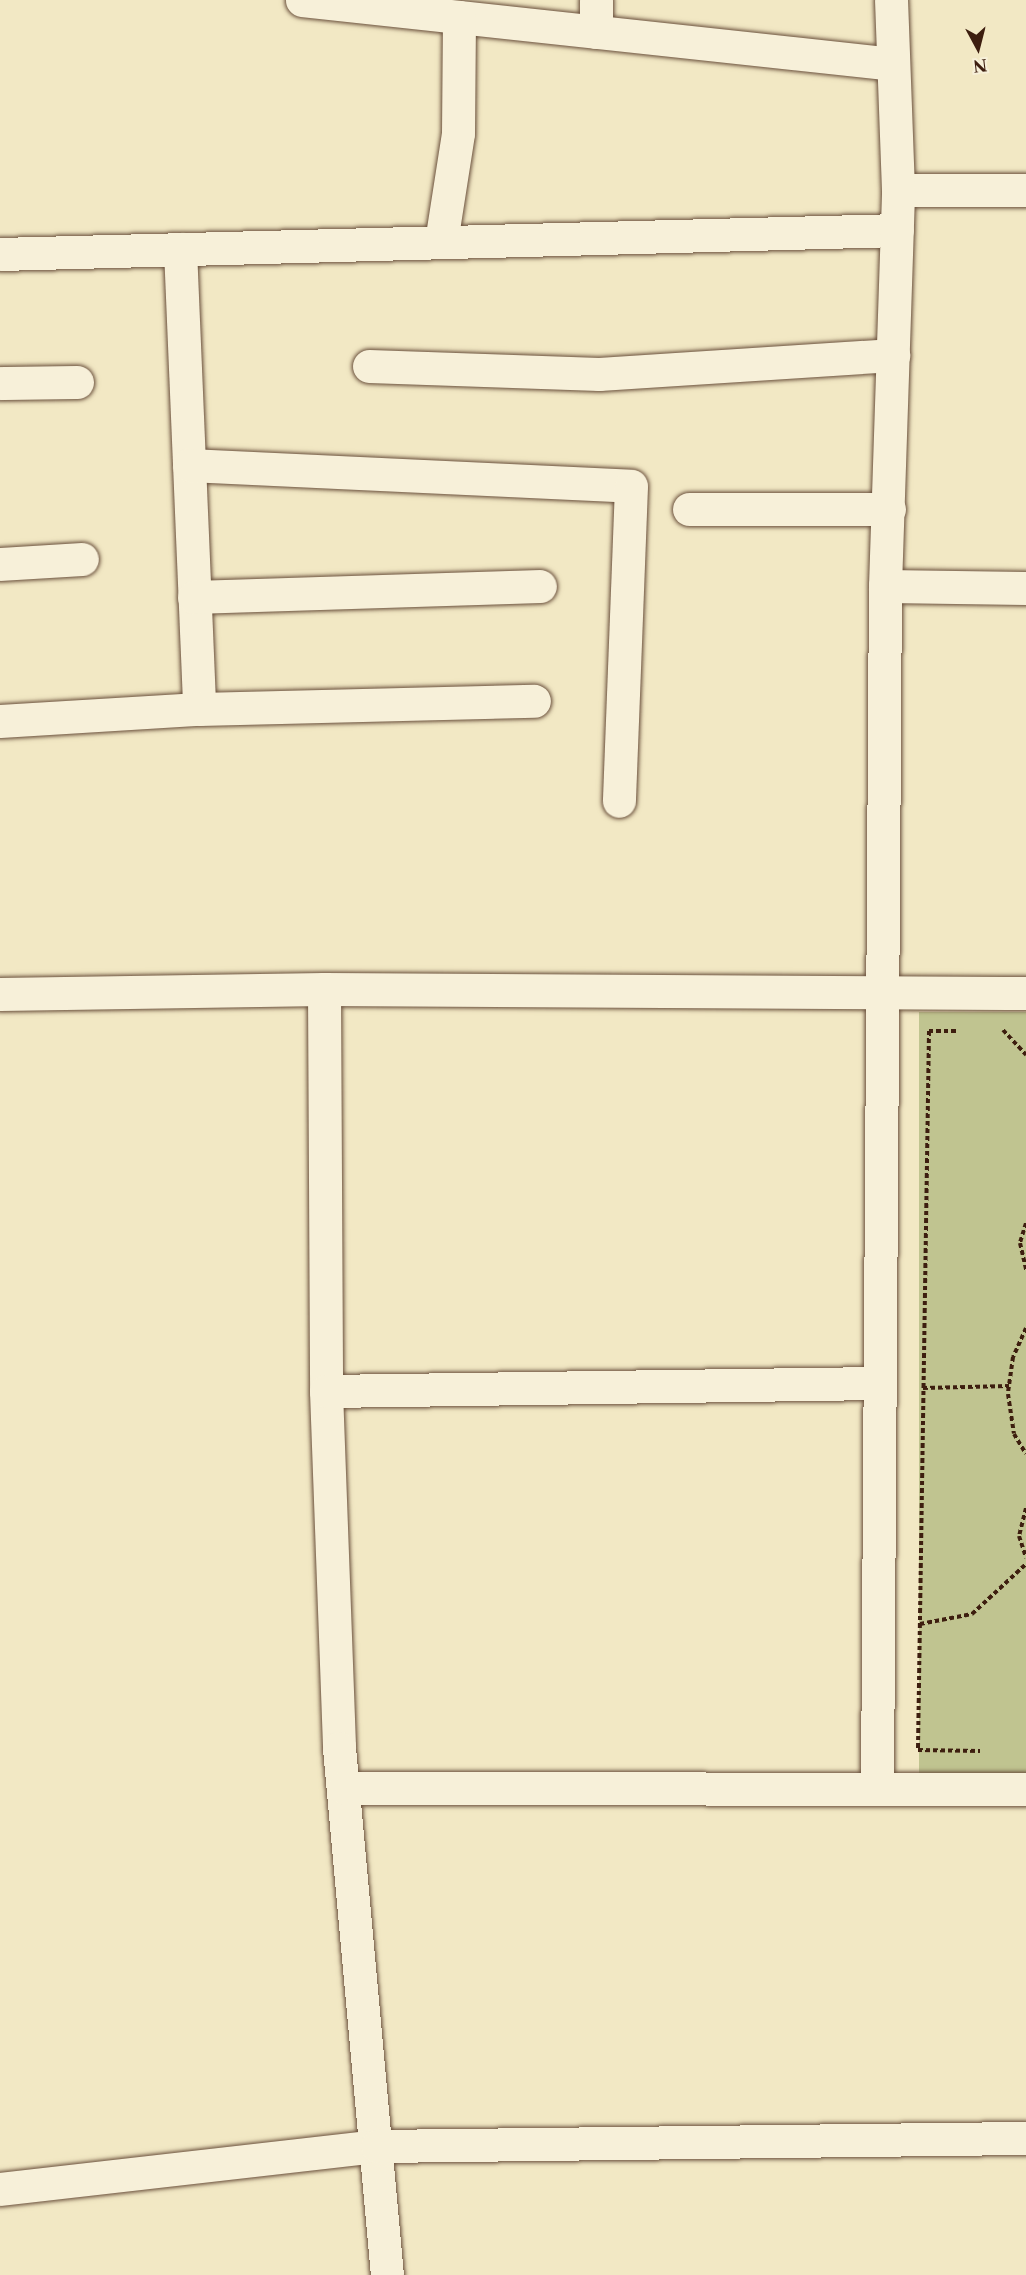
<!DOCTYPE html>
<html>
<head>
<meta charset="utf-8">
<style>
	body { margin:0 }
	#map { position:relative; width:1026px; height:2275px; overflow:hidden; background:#f2e8c4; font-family:"Libre Caslon Text",serif }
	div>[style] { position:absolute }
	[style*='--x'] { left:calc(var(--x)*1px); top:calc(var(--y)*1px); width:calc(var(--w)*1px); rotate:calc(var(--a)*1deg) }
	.green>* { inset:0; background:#c0c490; transform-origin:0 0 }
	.path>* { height:4px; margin-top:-2px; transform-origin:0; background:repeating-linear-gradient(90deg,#3d1e0f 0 4.5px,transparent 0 7.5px) }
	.roads { filter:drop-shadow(0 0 2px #6a503c) drop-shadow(0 0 2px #6a503c) }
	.minor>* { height:33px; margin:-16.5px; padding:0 16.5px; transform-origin:16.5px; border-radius:16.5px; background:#f7f0d9 }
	span { translate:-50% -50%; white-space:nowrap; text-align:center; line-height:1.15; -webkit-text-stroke:6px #f7f0d9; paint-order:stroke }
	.north { position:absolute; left:948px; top:18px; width:60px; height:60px; -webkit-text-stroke:4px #f7f0d9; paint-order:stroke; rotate:173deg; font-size:16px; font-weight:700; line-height:24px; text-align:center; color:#3d1e0f }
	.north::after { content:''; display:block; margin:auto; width:21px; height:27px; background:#3d1e0f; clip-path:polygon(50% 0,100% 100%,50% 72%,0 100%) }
</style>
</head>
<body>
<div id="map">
	<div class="green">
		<i style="left:1026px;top:1012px;width:761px;height:107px;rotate:90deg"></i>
	</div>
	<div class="path">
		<i style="--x:1003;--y:1030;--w:34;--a:47"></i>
		<i style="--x:956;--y:1031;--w:27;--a:180"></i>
		<i style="--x:929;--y:1031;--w:719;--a:90.88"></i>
		<i style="--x:918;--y:1750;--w:62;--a:0.9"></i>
		<i style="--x:1026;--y:1223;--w:21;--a:107"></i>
		<i style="--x:1020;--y:1243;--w:28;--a:77"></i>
		<i style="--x:1026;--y:1328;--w:32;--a:114"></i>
		<i style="--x:1013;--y:1357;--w:37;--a:98"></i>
		<i style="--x:1008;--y:1394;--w:40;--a:81.5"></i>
		<i style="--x:1014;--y:1434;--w:23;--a:59"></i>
		<i style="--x:923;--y:1388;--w:86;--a:-1.3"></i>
		<i style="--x:1026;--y:1508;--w:29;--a:104"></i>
		<i style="--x:1019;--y:1536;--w:23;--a:72"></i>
		<i style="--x:920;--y:1624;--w:53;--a:-10.9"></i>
		<i style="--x:972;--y:1614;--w:74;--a:-42.8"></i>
	</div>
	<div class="roads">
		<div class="minor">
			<i style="--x:302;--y:0;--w:594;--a:6.18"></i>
			<i style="--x:596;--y:32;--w:32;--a:-90"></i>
			<i style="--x:898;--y:190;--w:128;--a:0"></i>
			<i style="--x:441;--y:242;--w:110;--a:-81.1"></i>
			<i style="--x:458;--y:133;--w:116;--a:-89.5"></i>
			<i style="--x:180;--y:249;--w:460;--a:87.6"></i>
			<i style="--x:0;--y:254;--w:897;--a:-1.53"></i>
			<i style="--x:369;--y:366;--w:230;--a:2"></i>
			<i style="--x:599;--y:374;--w:295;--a:-3.7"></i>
			<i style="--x:0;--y:383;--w:77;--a:-0.7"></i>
			<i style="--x:189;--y:465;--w:442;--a:2.7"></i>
			<i style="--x:631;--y:486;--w:315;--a:92.2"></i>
			<i style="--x:689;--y:509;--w:200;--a:0"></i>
			<i style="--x:0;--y:564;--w:82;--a:-3.5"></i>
			<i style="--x:885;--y:586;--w:141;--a:0.8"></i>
			<i style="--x:194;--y:597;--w:346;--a:-1.8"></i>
			<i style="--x:0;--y:721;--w:199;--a:-3.5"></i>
			<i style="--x:199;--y:709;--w:335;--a:-1.4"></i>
			<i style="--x:324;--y:989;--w:402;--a:89.7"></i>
			<i style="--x:326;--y:1391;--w:357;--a:87.9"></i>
			<i style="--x:339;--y:1748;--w:529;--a:84.8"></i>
			<i style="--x:0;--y:994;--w:324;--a:-0.9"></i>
			<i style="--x:324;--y:989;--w:702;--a:0.33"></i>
			<i style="--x:326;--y:1391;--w:554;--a:-0.83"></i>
			<i style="--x:877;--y:1787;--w:1201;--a:-89.62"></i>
			<i style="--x:885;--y:586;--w:396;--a:-88.1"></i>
			<i style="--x:898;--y:190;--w:190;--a:-92.1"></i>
			<i style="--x:344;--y:1788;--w:682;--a:0.08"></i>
			<i style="--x:0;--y:2189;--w:379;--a:-6.5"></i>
			<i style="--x:377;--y:2146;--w:649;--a:-0.71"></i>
		</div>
	</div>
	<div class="north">N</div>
</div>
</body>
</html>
